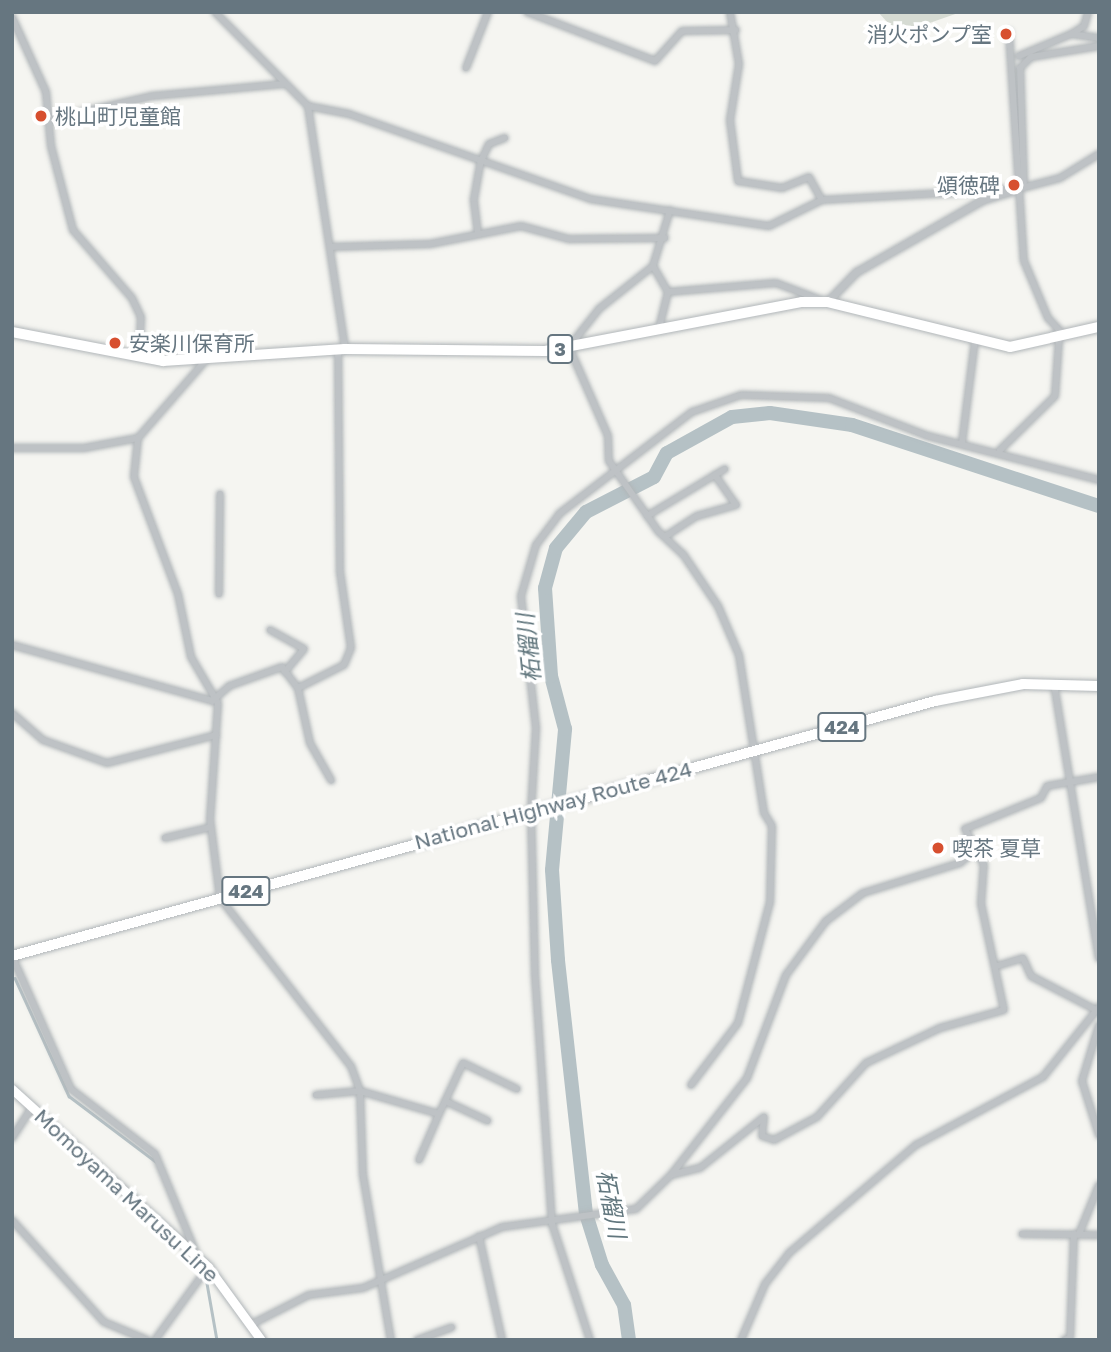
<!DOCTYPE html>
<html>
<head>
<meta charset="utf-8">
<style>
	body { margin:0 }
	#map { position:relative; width:1111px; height:1352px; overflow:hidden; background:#f5f5f1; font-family:"Golos Text","Noto Sans JP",sans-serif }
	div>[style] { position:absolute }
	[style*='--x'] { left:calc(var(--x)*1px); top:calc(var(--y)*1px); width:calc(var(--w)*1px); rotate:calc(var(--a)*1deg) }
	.green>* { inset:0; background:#d6dbd3 }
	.stream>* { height:2.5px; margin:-1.25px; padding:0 1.25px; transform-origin:1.25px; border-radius:1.25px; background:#b5c1c5 }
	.river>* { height:14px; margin:-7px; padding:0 7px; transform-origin:7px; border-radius:7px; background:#b5c1c5 }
	.roads { filter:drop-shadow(0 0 2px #b1b6b9) drop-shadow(0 0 2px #b1b6b9) }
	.minor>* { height:6px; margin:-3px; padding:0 3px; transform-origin:3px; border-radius:3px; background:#bec2c5 }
	.tertiary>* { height:7px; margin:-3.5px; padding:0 3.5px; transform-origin:3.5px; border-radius:3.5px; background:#bec2c5 }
	.secondary>* { height:9px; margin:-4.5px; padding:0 4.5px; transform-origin:4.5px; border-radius:4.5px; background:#fff }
	.primary>* { height:10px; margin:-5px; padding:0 5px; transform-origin:5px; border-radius:5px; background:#fff }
	.trunk>* { height:10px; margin:-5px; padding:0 5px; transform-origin:5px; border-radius:5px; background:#fff }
	.dots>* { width:19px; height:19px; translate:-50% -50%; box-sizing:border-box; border:4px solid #fff; border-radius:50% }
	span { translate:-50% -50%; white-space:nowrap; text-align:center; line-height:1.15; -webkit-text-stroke:7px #fff; paint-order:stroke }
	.shield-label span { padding:2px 5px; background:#fff; border:2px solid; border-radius:5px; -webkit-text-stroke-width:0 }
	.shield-label { font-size:19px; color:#667680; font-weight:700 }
	.poi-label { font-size:21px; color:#667680 }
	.right { translate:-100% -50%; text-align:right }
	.left { translate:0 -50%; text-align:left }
	.street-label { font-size:21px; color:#667680 }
	.water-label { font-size:23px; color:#62777e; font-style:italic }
	.frame { position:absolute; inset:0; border:14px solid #667680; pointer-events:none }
</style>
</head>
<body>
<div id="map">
	<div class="green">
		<i style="clip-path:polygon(878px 12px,961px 12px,898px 34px)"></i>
	</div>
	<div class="stream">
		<i style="--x:15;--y:978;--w:130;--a:65.4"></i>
		<i style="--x:69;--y:1096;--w:108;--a:37.1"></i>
		<i style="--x:205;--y:1272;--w:69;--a:80"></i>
	</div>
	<div class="river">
		<i style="--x:629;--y:1340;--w:35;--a:-98"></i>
		<i style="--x:624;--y:1305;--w:46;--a:-118.8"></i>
		<i style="--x:602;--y:1265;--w:53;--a:-107.4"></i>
		<i style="--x:586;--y:1214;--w:256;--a:-96.3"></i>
		<i style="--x:558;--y:960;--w:90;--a:-93.8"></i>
		<i style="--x:552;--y:870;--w:142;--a:-84.7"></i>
		<i style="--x:565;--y:729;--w:55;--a:-104.8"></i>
		<i style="--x:551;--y:676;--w:88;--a:-93.9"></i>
		<i style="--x:545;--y:588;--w:41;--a:-74.6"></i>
		<i style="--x:556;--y:548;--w:47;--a:-50.2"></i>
		<i style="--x:586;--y:512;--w:76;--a:-27.2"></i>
		<i style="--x:654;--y:477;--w:27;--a:-62"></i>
		<i style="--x:667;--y:453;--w:74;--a:-29"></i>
		<i style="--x:732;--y:417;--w:38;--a:-6"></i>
		<i style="--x:770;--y:413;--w:83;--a:8.3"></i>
		<i style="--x:852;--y:425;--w:260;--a:18.2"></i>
	</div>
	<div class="roads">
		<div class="minor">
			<i style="--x:215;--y:12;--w:132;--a:45.3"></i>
			<i style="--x:308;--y:106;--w:42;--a:11"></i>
			<i style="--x:349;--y:114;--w:256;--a:19.4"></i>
			<i style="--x:590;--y:199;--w:181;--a:8.6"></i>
			<i style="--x:769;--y:226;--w:59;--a:-26.1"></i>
			<i style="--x:822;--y:200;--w:196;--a:-3.2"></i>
			<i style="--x:1018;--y:189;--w:43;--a:-14.7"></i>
			<i style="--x:1060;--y:178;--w:46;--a:-31.6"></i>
			<i style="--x:527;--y:12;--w:137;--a:20.9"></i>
			<i style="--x:655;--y:61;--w:40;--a:-48"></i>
			<i style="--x:682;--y:31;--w:54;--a:-1.1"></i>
			<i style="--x:730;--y:12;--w:53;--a:80.2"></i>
			<i style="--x:739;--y:64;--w:57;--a:99.1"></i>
			<i style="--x:730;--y:120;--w:62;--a:82.5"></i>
			<i style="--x:738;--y:181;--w:45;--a:9"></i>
			<i style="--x:782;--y:188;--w:29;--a:-22"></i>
			<i style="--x:809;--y:177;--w:26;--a:61"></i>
			<i style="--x:1088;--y:12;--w:15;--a:106"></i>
			<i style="--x:1084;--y:26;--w:15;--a:148"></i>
			<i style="--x:1071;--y:34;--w:28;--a:8"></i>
			<i style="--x:12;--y:17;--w:82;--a:65.6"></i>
			<i style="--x:46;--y:92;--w:54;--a:84.7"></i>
			<i style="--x:51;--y:146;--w:87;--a:75.3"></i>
			<i style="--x:73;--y:230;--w:90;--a:49.1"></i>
			<i style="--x:132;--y:298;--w:21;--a:65"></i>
			<i style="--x:141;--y:317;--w:41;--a:92.8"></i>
			<i style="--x:1009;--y:32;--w:229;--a:86.3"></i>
			<i style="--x:1024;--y:261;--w:62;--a:67.2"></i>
			<i style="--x:1048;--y:318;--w:23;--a:47"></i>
			<i style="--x:1019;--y:56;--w:56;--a:-22.9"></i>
			<i style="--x:466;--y:68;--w:60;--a:-68.6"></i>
			<i style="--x:308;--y:106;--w:246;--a:81.3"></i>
			<i style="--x:48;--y:120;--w:107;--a:-13"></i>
			<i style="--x:152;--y:96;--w:132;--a:-5.2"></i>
			<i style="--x:1024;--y:186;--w:118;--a:-91.9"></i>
			<i style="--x:1020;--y:68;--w:16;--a:-45"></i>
			<i style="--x:1031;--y:57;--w:69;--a:-9.2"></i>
			<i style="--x:670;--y:210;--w:59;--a:106.9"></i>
			<i style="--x:653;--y:266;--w:69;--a:141.5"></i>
			<i style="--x:599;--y:309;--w:48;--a:128.3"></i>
			<i style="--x:569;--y:347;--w:97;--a:66.3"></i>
			<i style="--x:608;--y:436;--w:25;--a:88"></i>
			<i style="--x:609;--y:461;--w:85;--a:55"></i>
			<i style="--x:658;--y:531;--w:34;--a:43"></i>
			<i style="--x:683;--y:554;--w:63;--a:56.1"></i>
			<i style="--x:718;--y:606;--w:53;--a:66.8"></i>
			<i style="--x:739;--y:655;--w:160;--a:81"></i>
			<i style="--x:764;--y:813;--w:15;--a:58"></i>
			<i style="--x:772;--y:826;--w:76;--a:91.5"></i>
			<i style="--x:770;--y:902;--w:125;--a:104.8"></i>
			<i style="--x:738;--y:1023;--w:78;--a:127.2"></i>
			<i style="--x:478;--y:234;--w:35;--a:-97"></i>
			<i style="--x:474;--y:199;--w:39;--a:-80"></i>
			<i style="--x:481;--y:161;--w:19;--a:-65"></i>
			<i style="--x:489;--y:144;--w:17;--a:-21"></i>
			<i style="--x:330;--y:247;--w:100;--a:-1.7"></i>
			<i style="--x:430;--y:244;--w:93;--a:-11.2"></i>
			<i style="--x:521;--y:226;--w:50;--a:15.2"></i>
			<i style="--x:569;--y:239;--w:96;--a:-0.6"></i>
			<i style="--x:653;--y:266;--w:30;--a:60"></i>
			<i style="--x:668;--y:292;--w:38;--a:104"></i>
			<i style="--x:668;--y:292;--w:108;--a:-4.8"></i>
			<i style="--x:776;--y:283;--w:51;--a:20.6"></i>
			<i style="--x:138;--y:438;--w:39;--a:96"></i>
			<i style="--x:134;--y:477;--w:125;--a:69.4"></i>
			<i style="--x:178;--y:594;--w:64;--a:78.3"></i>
			<i style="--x:191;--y:657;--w:53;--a:59.6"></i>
			<i style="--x:218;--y:703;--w:116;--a:93.9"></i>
			<i style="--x:210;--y:819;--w:80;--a:82.8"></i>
			<i style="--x:220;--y:898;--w:213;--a:52.1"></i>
			<i style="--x:351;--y:1066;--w:27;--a:70"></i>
			<i style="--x:360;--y:1091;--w:84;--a:88"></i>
			<i style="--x:363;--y:1175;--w:167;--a:80.4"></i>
			<i style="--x:962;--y:443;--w:104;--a:-82.8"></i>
			<i style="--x:12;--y:448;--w:72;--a:0"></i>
			<i style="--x:84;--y:448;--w:55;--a:-10.5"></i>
			<i style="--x:138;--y:438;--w:103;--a:-48.9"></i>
			<i style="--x:1000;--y:450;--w:77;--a:-44.5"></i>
			<i style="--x:1055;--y:396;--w:57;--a:-86"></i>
			<i style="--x:647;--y:516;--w:91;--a:-31.1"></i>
			<i style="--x:666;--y:536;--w:37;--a:-33"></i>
			<i style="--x:697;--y:516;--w:41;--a:-15.8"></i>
			<i style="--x:736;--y:505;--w:37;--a:-125"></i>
			<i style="--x:219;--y:594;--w:100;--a:-89.4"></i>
			<i style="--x:270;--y:630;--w:39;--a:29"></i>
			<i style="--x:304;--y:649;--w:30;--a:130"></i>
			<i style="--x:12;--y:645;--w:208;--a:15.6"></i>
			<i style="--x:212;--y:701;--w:23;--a:-41"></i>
			<i style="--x:229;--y:686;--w:56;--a:-19.7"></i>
			<i style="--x:282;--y:667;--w:26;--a:53"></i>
			<i style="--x:298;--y:688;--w:51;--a:-26.6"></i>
			<i style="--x:344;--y:665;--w:18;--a:-68"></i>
			<i style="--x:351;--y:648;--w:77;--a:-98.2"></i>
			<i style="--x:340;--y:572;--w:223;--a:-90.5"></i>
			<i style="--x:1054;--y:684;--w:278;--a:80.7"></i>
			<i style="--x:298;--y:688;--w:56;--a:77.7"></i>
			<i style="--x:310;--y:743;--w:43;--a:60.4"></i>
			<i style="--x:12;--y:713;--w:41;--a:41.1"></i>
			<i style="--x:43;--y:740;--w:68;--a:19.8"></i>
			<i style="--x:107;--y:763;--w:113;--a:-14.4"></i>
			<i style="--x:165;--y:838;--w:47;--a:-13.4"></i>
			<i style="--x:12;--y:956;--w:145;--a:66.1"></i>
			<i style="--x:71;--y:1089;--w:106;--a:37.7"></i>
			<i style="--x:155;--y:1154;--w:113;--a:67.5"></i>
			<i style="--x:997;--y:966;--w:27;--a:-17"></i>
			<i style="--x:1023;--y:958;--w:20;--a:66"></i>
			<i style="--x:1031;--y:976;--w:76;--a:27.6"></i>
			<i style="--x:1099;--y:1025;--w:59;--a:106.9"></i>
			<i style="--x:1082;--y:1081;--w:57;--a:72.5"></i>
			<i style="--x:316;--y:1095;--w:44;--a:-5.2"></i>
			<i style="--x:360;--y:1091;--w:82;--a:16.2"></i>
			<i style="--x:439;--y:1114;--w:56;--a:-64.8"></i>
			<i style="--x:463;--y:1063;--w:60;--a:25.7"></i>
			<i style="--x:445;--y:1101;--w:47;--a:24.9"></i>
			<i style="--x:764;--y:1117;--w:19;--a:96"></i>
			<i style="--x:762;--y:1136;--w:13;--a:18"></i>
			<i style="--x:774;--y:1140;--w:49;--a:-28.1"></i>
			<i style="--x:817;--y:1117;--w:73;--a:-47.8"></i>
			<i style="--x:866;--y:1063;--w:82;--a:-25.3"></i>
			<i style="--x:940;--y:1028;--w:66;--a:-15.7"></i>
			<i style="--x:1004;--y:1010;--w:108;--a:-102.2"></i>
			<i style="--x:981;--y:904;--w:39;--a:-86"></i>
			<i style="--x:984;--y:865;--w:41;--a:-117.8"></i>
			<i style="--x:965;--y:829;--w:82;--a:-22.2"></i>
			<i style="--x:1041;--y:798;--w:13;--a:-63"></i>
			<i style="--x:1047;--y:786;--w:53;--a:-9.8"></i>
			<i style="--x:12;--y:1138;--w:37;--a:-57"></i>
			<i style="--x:419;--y:1160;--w:50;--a:-66.5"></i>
			<i style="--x:671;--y:1175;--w:30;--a:-14"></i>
			<i style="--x:700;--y:1168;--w:82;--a:-38.6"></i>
			<i style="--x:12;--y:1220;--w:137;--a:48"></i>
			<i style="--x:104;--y:1322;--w:47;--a:22.7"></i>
			<i style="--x:1022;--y:1234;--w:77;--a:0.7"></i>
			<i style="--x:1079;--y:1234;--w:53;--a:-67.8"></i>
			<i style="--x:479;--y:1236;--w:107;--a:77.5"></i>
			<i style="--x:252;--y:1324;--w:64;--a:-27"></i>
			<i style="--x:309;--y:1295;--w:54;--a:-7.4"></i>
			<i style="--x:363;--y:1288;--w:152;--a:-23.7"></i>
			<i style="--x:502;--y:1227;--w:135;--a:-7.7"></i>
			<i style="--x:636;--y:1209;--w:49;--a:-44.2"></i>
			<i style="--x:671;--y:1175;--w:123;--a:-51.9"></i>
			<i style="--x:747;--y:1078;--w:110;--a:-69.3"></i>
			<i style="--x:786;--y:975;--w:67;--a:-53.5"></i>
			<i style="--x:826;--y:921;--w:46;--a:-37.1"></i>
			<i style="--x:863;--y:893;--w:102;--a:-17.2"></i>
			<i style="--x:960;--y:863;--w:22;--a:-39"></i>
			<i style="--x:155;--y:1340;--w:90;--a:-54"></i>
			<i style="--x:417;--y:1340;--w:37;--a:-20"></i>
			<i style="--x:590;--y:1340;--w:122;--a:-108.1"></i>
			<i style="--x:552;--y:1224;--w:252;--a:-93.9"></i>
			<i style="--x:535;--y:973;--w:161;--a:-91.4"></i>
			<i style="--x:531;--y:812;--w:84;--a:-86.6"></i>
			<i style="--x:536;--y:728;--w:133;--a:-96.5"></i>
			<i style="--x:521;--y:596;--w:53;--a:-73.6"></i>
			<i style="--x:536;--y:545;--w:39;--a:-53"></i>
			<i style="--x:559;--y:514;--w:168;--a:-37.5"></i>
			<i style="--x:692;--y:412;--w:52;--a:-19.1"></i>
			<i style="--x:741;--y:395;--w:88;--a:2"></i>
			<i style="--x:829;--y:398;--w:106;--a:21"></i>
			<i style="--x:928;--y:436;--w:177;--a:14.4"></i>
			<i style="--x:741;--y:1340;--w:61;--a:-66.8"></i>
			<i style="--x:765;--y:1284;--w:39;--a:-52"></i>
			<i style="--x:789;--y:1253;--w:167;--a:-40.4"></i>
			<i style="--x:916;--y:1145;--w:144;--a:-28.2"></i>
			<i style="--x:1043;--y:1077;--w:90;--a:-51.3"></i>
			<i style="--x:1064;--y:1340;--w:6;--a:-18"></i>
			<i style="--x:1070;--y:1338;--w:104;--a:-87.8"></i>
		</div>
		<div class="tertiary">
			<i style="--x:827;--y:302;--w:42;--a:-46"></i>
			<i style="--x:856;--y:272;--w:145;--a:-29.7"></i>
			<i style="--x:982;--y:200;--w:38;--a:-17"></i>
		</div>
		<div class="secondary">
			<i style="--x:12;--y:1089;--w:265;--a:42.2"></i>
			<i style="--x:208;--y:1267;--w:90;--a:54"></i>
		</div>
		<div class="primary">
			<i style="--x:12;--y:332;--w:154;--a:10.9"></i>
			<i style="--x:163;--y:361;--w:182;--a:-3.8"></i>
			<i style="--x:345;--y:349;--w:200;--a:0.6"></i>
			<i style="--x:545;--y:351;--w:262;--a:-10.8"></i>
			<i style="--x:802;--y:302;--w:25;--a:0"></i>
			<i style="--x:827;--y:302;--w:188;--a:13.8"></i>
			<i style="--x:1010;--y:347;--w:91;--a:-12.7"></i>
		</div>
		<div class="trunk">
			<i style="--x:12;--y:956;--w:958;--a:-15.44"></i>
			<i style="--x:935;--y:701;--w:90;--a:-10.9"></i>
			<i style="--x:1023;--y:684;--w:76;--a:1.5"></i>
		</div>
	</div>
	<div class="dots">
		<i style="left:1006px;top:34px;background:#d74f2f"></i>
		<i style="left:41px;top:116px;background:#d74f2f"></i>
		<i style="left:1014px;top:185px;background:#d74f2f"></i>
		<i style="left:115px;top:343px;background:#d74f2f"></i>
		<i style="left:938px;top:848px;background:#d74f2f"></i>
	</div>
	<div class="shield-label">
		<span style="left:560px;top:349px">3</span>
		<span style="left:842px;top:727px">424</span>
		<span style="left:246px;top:891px">424</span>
	</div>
	<div class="poi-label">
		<span class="right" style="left:992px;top:34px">消火ポンプ室</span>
		<span class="left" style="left:55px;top:116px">桃山町児童館</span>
		<span class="right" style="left:1000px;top:185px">頌徳碑</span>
		<span class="left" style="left:129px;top:343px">安楽川保育所</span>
		<span class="left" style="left:952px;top:848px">喫茶 夏草</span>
	</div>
	<div class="street-label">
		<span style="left:553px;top:805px;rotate:-15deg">National Highway Route 424</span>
		<span style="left:127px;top:1195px;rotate:43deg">Momoyama Marusu Line</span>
	</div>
	<div class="water-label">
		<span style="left:528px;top:648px;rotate:-96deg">柘榴川</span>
		<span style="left:612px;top:1204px;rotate:79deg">柘榴川</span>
	</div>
	<div class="frame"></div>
</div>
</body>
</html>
